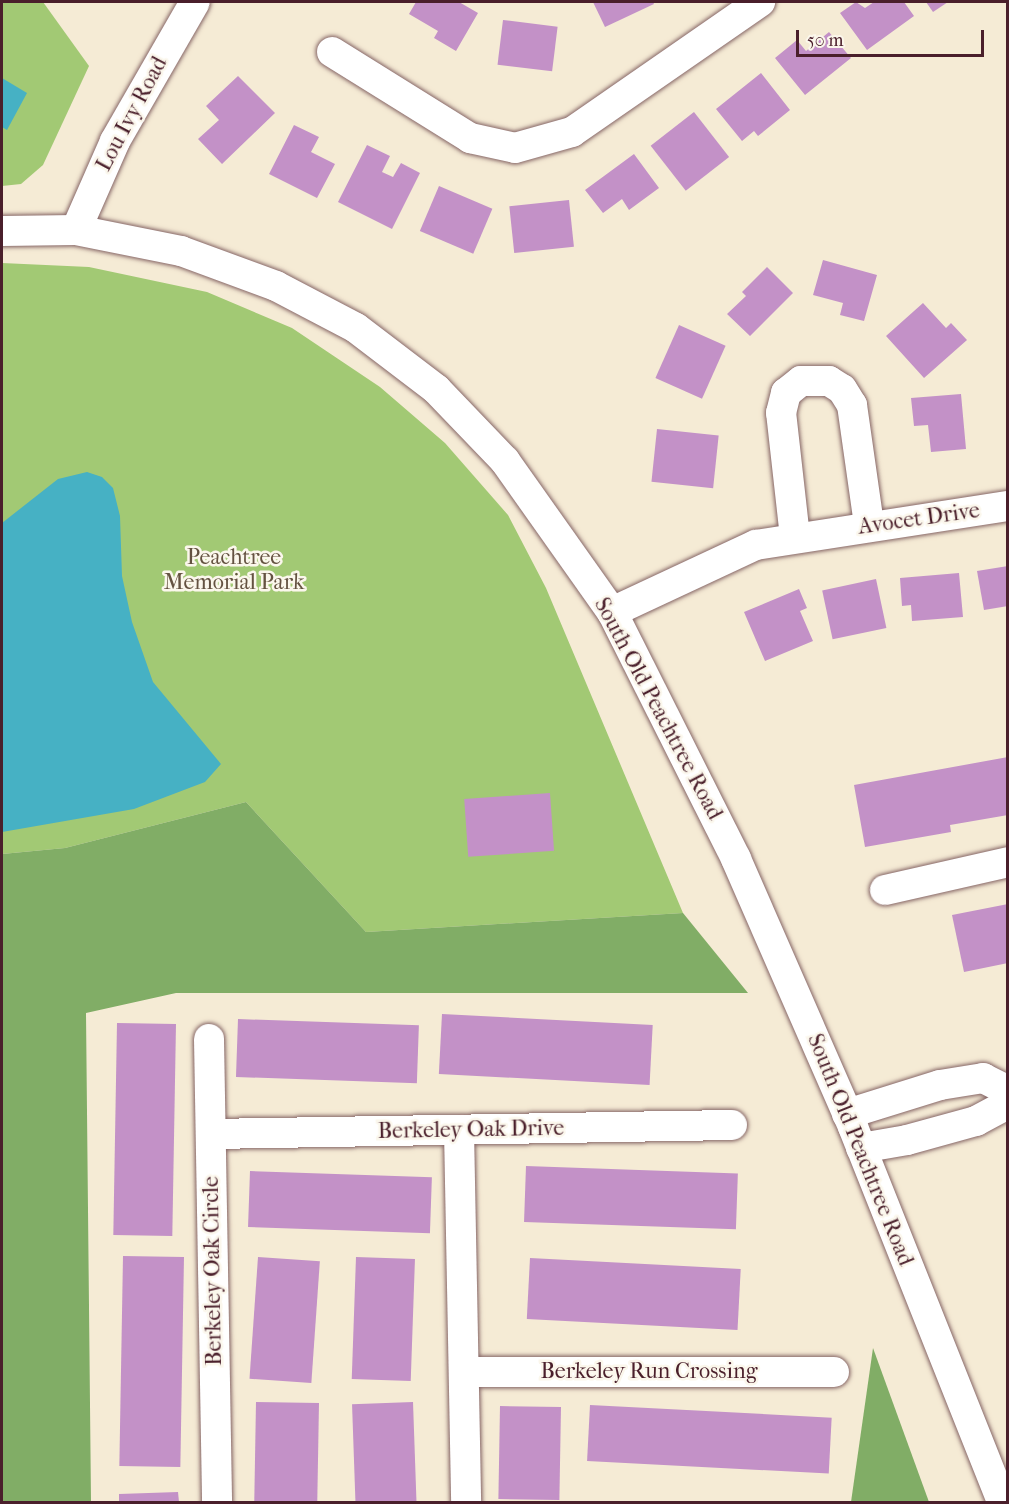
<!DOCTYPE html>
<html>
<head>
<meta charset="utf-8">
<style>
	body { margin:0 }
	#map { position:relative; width:1009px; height:1504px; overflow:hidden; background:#f5ebd5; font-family:"IM FELL French Canon",serif }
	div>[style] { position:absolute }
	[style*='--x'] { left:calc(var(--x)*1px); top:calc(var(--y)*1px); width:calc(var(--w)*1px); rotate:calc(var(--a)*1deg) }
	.green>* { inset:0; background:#a2c974 }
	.forest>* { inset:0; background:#81ad66 }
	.water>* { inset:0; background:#46b1c4 }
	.building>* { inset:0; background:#c391c7; transform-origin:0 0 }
	.roads { filter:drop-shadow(0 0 2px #866666) drop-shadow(0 0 2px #866666) }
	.minor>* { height:30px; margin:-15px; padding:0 15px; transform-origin:15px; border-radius:15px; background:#fff }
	span { translate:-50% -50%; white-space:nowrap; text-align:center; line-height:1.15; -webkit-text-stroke:5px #fbf7ec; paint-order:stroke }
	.street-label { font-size:22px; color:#4a1f2b }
	.park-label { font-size:22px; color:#645241 }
	.frame { position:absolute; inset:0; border:3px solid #4a1f2b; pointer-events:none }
	.scale { position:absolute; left:796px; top:30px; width:188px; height:27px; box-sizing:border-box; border:3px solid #4a1f2b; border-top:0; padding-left:8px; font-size:18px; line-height:21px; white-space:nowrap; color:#4a1f2b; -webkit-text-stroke:4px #fbf7ec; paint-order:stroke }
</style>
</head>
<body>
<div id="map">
	<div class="green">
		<i style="clip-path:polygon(2px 2px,43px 2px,89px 66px,43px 165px,21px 184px,2px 186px)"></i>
		<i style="clip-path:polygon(2px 263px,89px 267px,207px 292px,292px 328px,380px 387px,445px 443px,508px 515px,546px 588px,683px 913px,366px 932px,246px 802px,65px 848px,2px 854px)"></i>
	</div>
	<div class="forest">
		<i style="clip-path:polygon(246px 802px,366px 932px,683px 913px,748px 993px,176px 993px,86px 1013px,91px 1502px,2px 1502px,2px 854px,65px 848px)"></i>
		<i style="clip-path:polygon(873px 1348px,929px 1502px,851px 1502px)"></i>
	</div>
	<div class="water">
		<i style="clip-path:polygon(2px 78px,27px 93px,7px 130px,2px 127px)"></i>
		<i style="clip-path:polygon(87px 472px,102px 477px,113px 488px,120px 516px,122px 576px,132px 622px,153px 682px,221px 764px,205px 782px,134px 809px,2px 832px,2px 523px,58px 479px)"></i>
	</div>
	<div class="building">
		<i style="clip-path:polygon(416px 2px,459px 2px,478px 13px,456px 51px,434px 38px,438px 31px,409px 14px)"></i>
		<i style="clip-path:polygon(593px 2px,653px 2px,654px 4px,605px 27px)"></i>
		<i style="clip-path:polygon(856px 2px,865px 8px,874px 2px,904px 2px,914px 16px,867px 50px,840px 13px)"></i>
		<i style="clip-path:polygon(926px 2px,948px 2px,933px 12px)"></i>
		<i style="left:503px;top:20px;width:55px;height:45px;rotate:7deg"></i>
		<i style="clip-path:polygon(829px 32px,851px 58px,805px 95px,775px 58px,797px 40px,806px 51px)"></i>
		<i style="clip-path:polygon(761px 73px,790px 110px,758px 136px,754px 131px,742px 141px,716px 109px)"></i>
		<i style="clip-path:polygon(238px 76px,275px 113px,222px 164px,198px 139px,219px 120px,206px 106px)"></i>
		<i style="left:694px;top:112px;width:57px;height:55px;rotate:52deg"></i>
		<i style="clip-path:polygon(294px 125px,319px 137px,311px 152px,335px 164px,317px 198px,269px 174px)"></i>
		<i style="clip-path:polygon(367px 145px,390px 156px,382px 172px,393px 177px,401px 163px,420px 173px,392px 229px,338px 202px)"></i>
		<i style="clip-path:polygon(634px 154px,659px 188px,629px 210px,622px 199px,603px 213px,585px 190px)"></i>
		<i style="left:439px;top:186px;width:58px;height:49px;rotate:23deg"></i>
		<i style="left:569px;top:200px;width:47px;height:60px;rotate:84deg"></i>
		<i style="clip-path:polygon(823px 260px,877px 275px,864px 321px,840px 315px,843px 303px,813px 295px)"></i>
		<i style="clip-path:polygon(767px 267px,793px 293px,750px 336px,727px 314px,746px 296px,742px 292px)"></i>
		<i style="clip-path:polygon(923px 303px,946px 328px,951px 323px,967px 340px,924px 378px,886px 336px)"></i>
		<i style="left:679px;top:325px;width:51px;height:58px;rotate:24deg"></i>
		<i style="clip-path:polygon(961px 394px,966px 449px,931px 452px,928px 425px,914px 426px,911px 398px)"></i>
		<i style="left:657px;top:429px;width:62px;height:53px;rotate:6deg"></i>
		<i style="clip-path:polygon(1008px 566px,1008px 606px,984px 610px,977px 571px)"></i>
		<i style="clip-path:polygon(959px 573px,963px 617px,912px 621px,911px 605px,902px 606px,900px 578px)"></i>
		<i style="left:876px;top:579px;width:50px;height:55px;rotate:78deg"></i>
		<i style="clip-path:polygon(799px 589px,807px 608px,800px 611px,813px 641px,765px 661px,744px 612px)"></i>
		<i style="clip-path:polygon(1008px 757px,1008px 815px,950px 825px,951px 832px,865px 847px,854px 785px)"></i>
		<i style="left:550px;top:793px;width:58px;height:86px;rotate:86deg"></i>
		<i style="clip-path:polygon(1008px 904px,1008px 963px,964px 972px,952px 915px)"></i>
		<i style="left:442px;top:1014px;width:211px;height:60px;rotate:3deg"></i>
		<i style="left:238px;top:1019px;width:181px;height:58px;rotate:2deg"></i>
		<i style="left:117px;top:1023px;width:59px;height:212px;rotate:1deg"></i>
		<i style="left:526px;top:1166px;width:212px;height:56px;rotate:2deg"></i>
		<i style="left:250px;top:1171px;width:182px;height:56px;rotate:2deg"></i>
		<i style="left:123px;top:1256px;width:61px;height:210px;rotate:1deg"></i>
		<i style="left:258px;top:1257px;width:62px;height:122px;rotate:4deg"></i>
		<i style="left:356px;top:1257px;width:59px;height:122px;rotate:2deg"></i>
		<i style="left:530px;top:1258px;width:211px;height:61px;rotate:3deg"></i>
		<i style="left:256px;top:1402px;width:63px;height:100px;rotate:1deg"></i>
		<i style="left:413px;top:1402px;width:100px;height:61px;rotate:88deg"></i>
		<i style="left:590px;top:1405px;width:242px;height:56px;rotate:3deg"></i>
		<i style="left:500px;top:1406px;width:61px;height:93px;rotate:1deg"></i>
		<i style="clip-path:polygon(178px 1492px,179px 1502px,119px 1502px,119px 1494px)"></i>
	</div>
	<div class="roads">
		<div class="minor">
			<i style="--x:332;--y:52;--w:163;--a:31.9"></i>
			<i style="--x:470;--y:138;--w:46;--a:12.5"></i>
			<i style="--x:515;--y:148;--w:59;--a:-15.7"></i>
			<i style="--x:572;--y:132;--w:229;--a:-34.7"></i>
			<i style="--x:76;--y:230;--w:97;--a:-66.3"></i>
			<i style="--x:115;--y:141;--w:160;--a:-60.1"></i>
			<i style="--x:2;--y:231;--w:74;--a:-0.8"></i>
			<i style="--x:76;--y:230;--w:107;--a:11.3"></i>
			<i style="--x:181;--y:251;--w:101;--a:20.2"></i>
			<i style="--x:276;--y:286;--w:90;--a:27.7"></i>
			<i style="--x:356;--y:328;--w:101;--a:37.3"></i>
			<i style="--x:436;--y:389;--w:100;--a:46.2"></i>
			<i style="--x:505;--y:461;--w:185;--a:54.7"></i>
			<i style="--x:612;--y:612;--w:276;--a:63.3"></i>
			<i style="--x:736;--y:859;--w:292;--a:66.4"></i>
			<i style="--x:853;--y:1127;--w:404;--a:68.3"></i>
			<i style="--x:795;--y:537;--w:125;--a:-96.4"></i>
			<i style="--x:781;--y:413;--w:21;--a:-76"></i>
			<i style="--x:786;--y:393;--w:19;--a:-39"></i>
			<i style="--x:801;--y:381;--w:28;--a:0"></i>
			<i style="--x:829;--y:381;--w:15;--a:32"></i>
			<i style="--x:842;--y:389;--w:19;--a:58"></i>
			<i style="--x:852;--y:405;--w:121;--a:81.9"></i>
			<i style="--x:612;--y:612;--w:159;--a:-25"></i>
			<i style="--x:756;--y:545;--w:255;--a:-8.8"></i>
			<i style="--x:885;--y:890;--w:126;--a:-12.8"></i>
			<i style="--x:209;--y:1039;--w:463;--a:89"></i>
			<i style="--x:847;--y:1114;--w:97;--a:-17.3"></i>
			<i style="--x:940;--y:1085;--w:44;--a:-9.2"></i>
			<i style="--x:983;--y:1078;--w:28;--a:27"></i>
			<i style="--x:459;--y:1130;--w:372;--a:88.9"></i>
			<i style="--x:211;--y:1134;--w:521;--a:-0.99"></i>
			<i style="--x:861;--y:1148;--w:47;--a:-9.9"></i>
			<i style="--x:907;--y:1140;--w:72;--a:-15.4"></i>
			<i style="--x:976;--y:1121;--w:36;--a:-28"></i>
			<i style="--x:464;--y:1372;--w:370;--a:0"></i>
		</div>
	</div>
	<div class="street-label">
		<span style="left:132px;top:114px;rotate:-62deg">Lou Ivy Road</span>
		<span style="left:919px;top:519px;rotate:-8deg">Avocet Drive</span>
		<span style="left:658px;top:709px;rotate:62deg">South Old Peachtree Road</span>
		<span style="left:471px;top:1130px;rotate:-1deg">Berkeley Oak Drive</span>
		<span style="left:860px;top:1150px;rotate:68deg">South Old Peachtree Road</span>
		<span style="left:213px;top:1271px;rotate:-91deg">Berkeley Oak Circle</span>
		<span style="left:649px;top:1372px">Berkeley Run Crossing</span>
	</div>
	<div class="park-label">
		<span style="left:234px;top:570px">Peachtree<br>Memorial Park</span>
	</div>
	<div class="frame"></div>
	<div class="scale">50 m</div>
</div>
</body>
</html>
